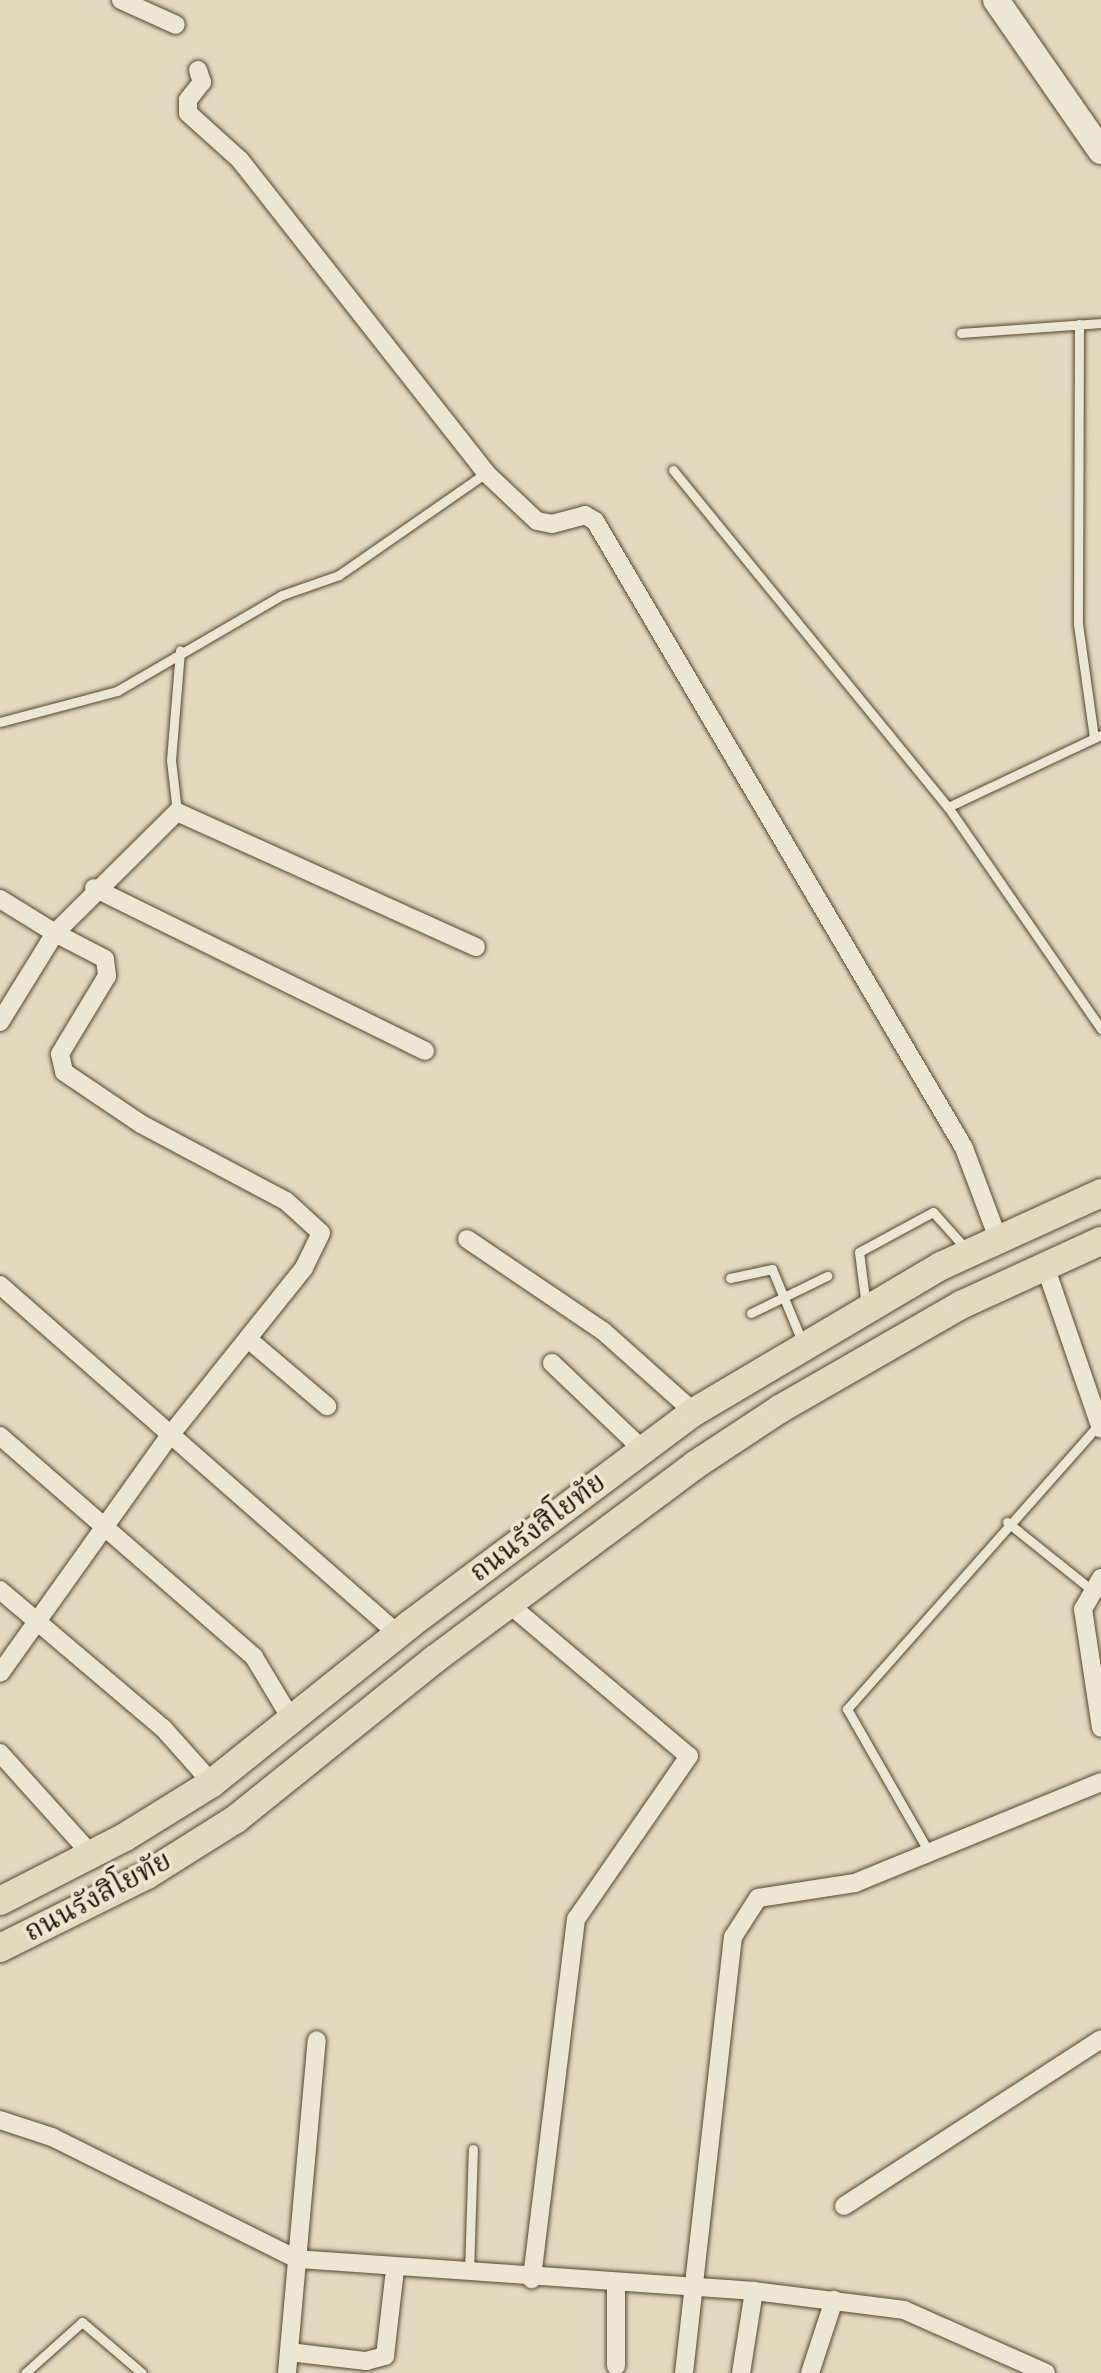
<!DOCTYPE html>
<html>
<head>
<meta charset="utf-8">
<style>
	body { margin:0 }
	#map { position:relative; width:1101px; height:2373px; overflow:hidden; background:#e4d9bf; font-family:"IM FELL DW Pica","Noto Serif Thai",serif }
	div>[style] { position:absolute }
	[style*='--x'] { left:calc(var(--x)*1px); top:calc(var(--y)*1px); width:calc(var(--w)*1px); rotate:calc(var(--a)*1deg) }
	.roads { filter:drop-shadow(0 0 2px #564530) drop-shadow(0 0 2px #564530) }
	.lane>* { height:9px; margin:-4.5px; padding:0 4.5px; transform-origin:4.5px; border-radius:4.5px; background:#ede6d5 }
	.street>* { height:18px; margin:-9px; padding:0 9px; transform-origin:9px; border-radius:9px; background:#ede6d5 }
	.secondary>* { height:26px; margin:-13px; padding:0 13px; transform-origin:13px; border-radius:13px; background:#ede6d5 }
	.primary>* { height:28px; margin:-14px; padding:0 14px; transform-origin:14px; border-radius:14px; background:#e4d9bf }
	span { translate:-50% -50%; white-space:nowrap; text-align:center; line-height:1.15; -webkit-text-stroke:7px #ede6d5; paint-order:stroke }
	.street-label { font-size:28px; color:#261400 }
</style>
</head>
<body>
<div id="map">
	<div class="roads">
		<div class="lane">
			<i style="--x:1079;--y:324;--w:300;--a:90.2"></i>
			<i style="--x:1078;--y:624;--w:115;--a:82"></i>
			<i style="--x:961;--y:333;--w:140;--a:-4.1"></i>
			<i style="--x:673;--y:470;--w:435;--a:50.8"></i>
			<i style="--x:948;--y:807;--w:270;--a:55.4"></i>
			<i style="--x:0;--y:722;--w:121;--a:-14.8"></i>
			<i style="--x:117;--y:691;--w:191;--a:-30.2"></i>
			<i style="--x:282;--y:595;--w:60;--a:-19.3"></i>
			<i style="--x:339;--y:575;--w:179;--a:-34.8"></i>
			<i style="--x:948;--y:807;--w:169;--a:-25.2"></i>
			<i style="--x:177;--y:812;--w:52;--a:-96.6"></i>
			<i style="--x:171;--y:760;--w:110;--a:-85.3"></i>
			<i style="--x:730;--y:1278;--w:43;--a:-12.1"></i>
			<i style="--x:772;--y:1269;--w:81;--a:67.5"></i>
			<i style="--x:866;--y:1306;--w:54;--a:-97.4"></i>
			<i style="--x:859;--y:1252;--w:84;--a:-28.4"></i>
			<i style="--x:933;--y:1212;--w:51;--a:48.2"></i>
			<i style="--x:751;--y:1313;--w:85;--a:-26"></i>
			<i style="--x:1007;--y:1522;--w:109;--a:38.7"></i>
			<i style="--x:929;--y:1852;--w:165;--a:-119.8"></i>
			<i style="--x:847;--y:1709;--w:380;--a:-48.5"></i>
			<i style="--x:469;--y:2273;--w:124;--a:-88.2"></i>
			<i style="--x:25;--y:2373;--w:76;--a:-41.8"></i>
			<i style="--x:82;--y:2322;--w:79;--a:40.4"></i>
		</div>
		<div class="street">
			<i style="--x:121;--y:0;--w:60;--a:24.4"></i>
			<i style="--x:198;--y:70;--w:13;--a:72"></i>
			<i style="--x:202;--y:82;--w:23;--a:128"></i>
			<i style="--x:188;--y:100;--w:13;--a:90"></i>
			<i style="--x:188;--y:113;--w:70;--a:42.1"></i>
			<i style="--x:240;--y:160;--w:398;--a:51.8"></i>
			<i style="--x:486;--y:473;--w:70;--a:43.3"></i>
			<i style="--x:537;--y:521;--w:15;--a:11"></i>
			<i style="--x:552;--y:524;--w:34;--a:-15"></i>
			<i style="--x:585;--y:515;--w:12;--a:31"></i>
			<i style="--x:595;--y:521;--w:728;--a:59.52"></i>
			<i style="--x:964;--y:1148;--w:99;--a:69.4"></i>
			<i style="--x:94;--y:888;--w:369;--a:26.2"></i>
			<i style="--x:0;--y:899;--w:65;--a:31.7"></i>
			<i style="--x:55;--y:933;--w:172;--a:-44.8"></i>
			<i style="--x:177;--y:812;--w:328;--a:24.3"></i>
			<i style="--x:0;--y:1022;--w:105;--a:-58.3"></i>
			<i style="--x:55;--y:933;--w:56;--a:27.5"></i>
			<i style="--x:105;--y:959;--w:17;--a:83"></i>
			<i style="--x:107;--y:976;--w:91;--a:121.1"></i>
			<i style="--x:60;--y:1054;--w:18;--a:77"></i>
			<i style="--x:64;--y:1072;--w:93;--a:34"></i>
			<i style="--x:141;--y:1124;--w:164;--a:28"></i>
			<i style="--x:286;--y:1201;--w:47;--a:42.4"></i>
			<i style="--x:321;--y:1233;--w:39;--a:116"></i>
			<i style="--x:304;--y:1268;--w:214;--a:128.7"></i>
			<i style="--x:170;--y:1435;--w:292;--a:125.5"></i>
			<i style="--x:467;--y:1239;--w:164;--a:34.1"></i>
			<i style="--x:603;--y:1331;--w:122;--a:41.7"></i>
			<i style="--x:1045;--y:1266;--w:172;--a:71"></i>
			<i style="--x:0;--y:1285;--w:529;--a:41.25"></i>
			<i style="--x:248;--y:1339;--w:104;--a:40.3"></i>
			<i style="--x:552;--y:1363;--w:126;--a:43.7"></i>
			<i style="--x:0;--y:1436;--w:337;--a:41"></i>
			<i style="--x:254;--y:1657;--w:76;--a:59"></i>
			<i style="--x:1101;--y:1578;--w:36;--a:120"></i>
			<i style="--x:1083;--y:1609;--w:120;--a:81.4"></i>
			<i style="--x:0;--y:1590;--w:214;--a:40.3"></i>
			<i style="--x:163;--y:1728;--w:74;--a:48.3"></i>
			<i style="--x:510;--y:1605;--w:234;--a:40.2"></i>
			<i style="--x:689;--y:1756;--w:198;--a:124.7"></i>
			<i style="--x:576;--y:1919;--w:363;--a:97"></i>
			<i style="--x:0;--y:1753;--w:137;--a:48"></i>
			<i style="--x:0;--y:2120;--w:55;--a:18.1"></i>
			<i style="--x:52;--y:2137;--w:274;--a:26.5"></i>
			<i style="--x:297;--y:2259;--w:458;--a:4"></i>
			<i style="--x:754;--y:2291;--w:151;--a:7.2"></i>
			<i style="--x:904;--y:2310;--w:155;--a:23.9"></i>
			<i style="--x:844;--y:2206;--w:306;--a:-33"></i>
			<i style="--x:616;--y:2285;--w:81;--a:90"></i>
			<i style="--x:289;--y:2352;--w:78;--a:6.7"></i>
			<i style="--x:366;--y:2361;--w:20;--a:-15"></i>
			<i style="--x:385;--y:2356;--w:87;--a:-83.4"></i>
			<i style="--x:287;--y:2373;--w:334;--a:-84.9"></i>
			<i style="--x:684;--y:2373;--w:439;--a:-83.6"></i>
			<i style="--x:733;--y:1937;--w:46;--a:-57.3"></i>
			<i style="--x:758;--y:1898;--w:98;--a:-8.8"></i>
			<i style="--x:855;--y:1883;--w:266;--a:-22.3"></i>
			<i style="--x:741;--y:2373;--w:83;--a:-81"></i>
			<i style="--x:810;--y:2373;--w:77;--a:-71.8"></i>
		</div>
		<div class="secondary">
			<i style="--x:996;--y:0;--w:184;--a:55.2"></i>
		</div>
		<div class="primary">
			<i style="--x:0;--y:1901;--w:140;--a:-27.1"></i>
			<i style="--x:125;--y:1837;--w:102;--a:-31.8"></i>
			<i style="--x:212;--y:1783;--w:253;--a:-38.7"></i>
			<i style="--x:409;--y:1625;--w:356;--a:-36.8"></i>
			<i style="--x:694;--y:1412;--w:287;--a:-30.6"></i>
			<i style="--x:941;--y:1266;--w:176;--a:-24.5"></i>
			<i style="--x:0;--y:1948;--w:164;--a:-26.4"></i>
			<i style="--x:147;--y:1875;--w:105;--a:-32.2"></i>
			<i style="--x:236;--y:1819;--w:255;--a:-38.8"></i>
			<i style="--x:435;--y:1659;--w:324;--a:-36.7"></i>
			<i style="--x:695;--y:1465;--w:102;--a:-33.4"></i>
			<i style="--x:780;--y:1409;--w:209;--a:-29.9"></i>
			<i style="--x:961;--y:1305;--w:154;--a:-24.6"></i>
		</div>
	</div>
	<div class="street-label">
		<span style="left:538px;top:1528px;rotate:-37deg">ถนนรังสิโยทัย</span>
		<span style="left:98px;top:1897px;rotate:-28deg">ถนนรังสิโยทัย</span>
	</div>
</div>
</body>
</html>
